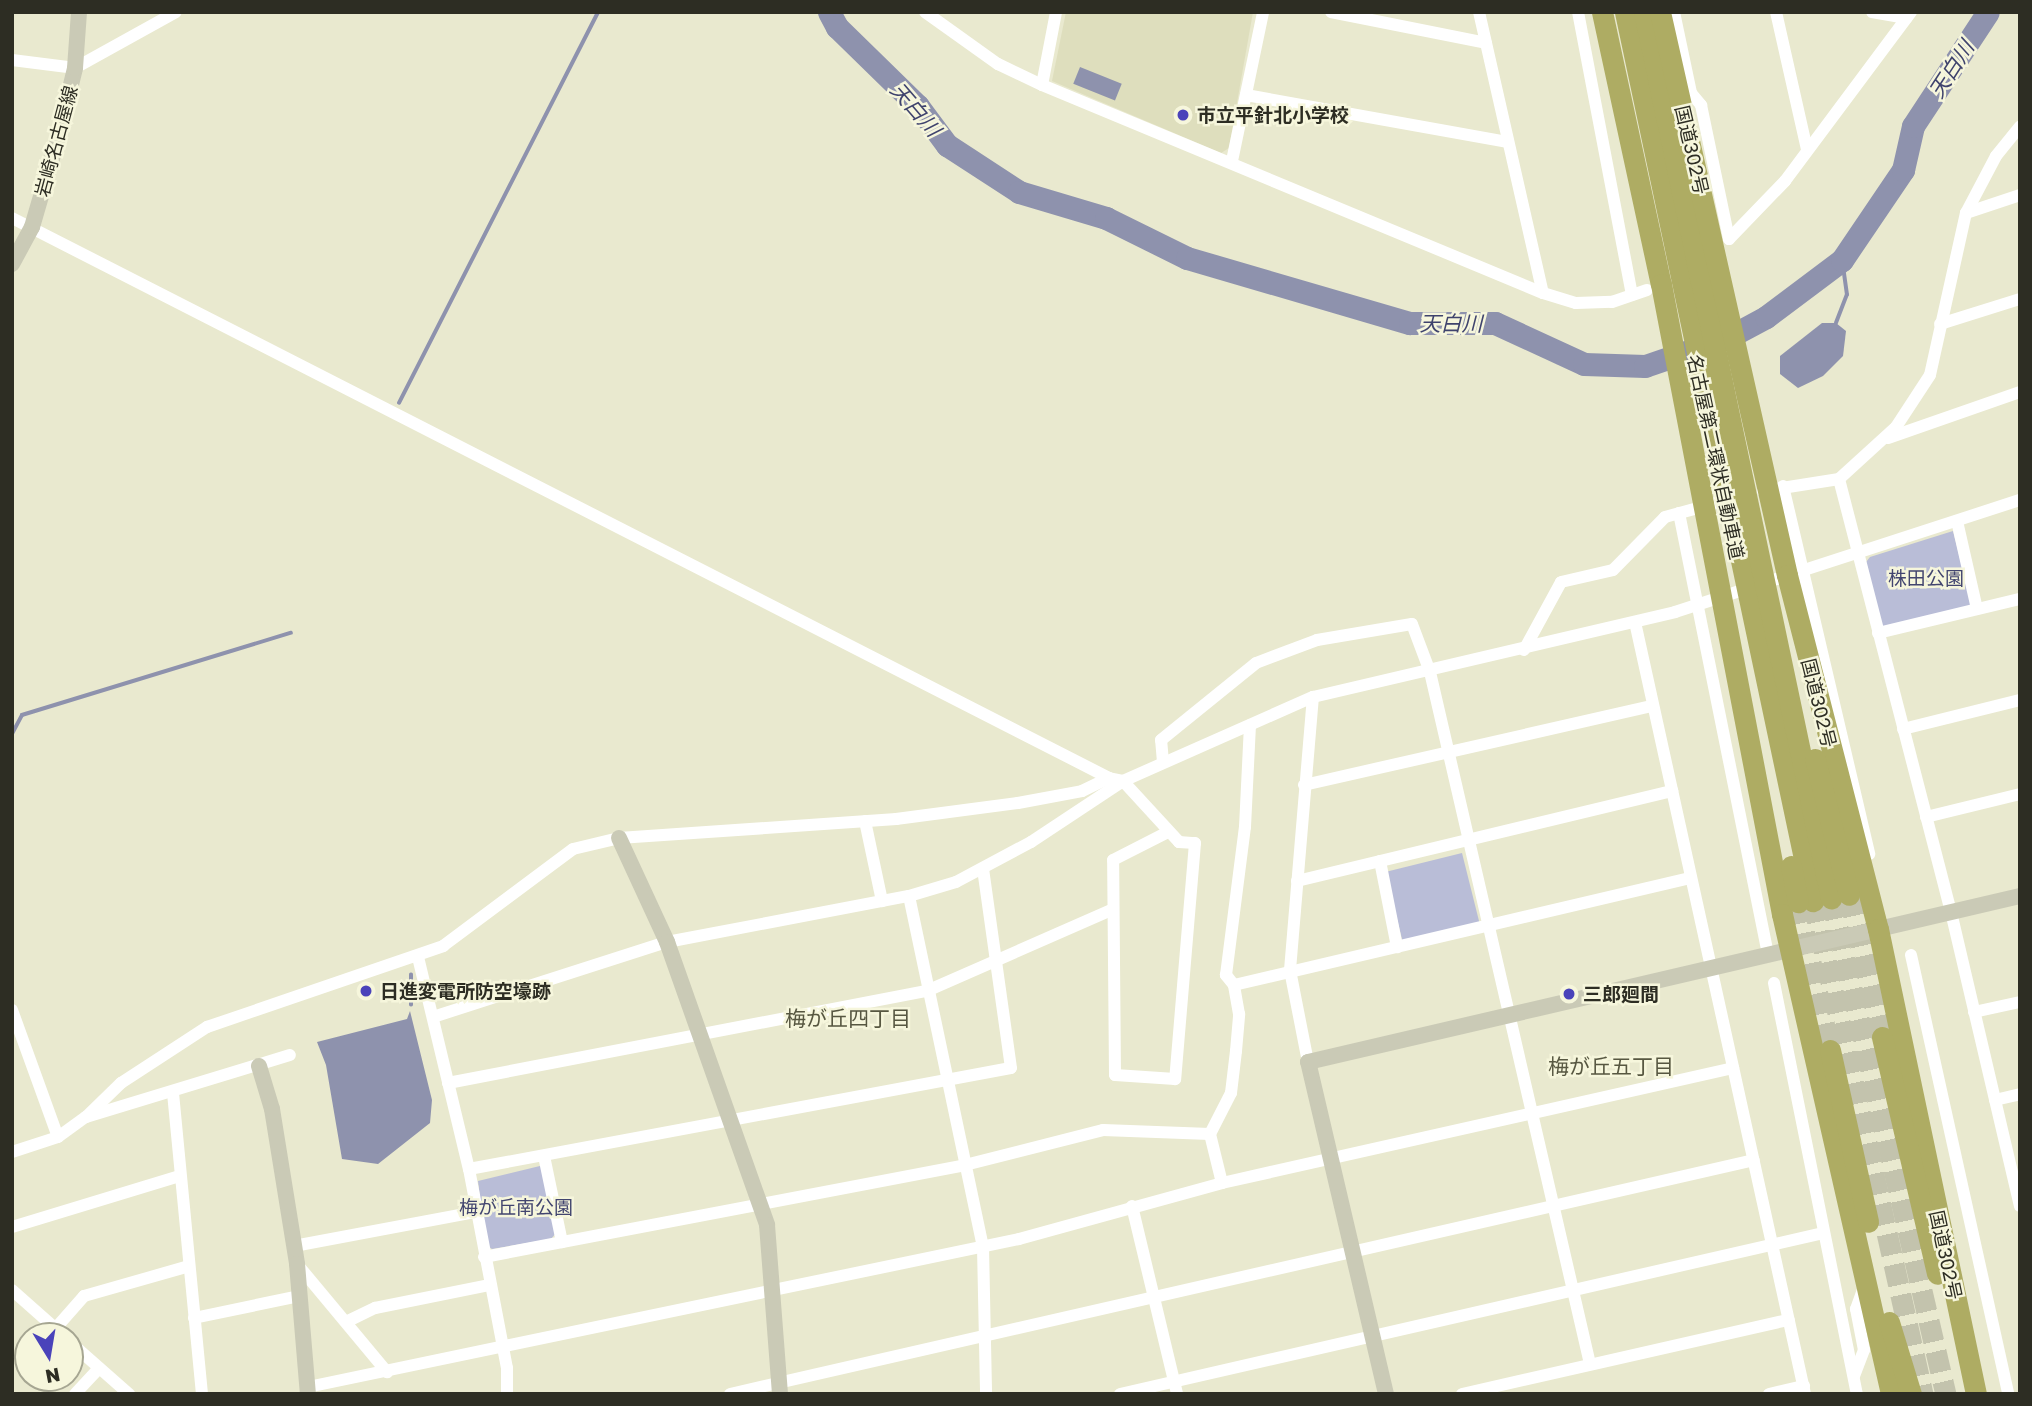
<!DOCTYPE html>
<html>
<head>
<meta charset="utf-8">
<style>
	body { margin:0 }
	#map { position:relative; width:2032px; height:1406px; overflow:hidden; background:#e9e9cf; font-family:"Golos Text","Noto Sans JP",sans-serif }
	div>[style] { position:absolute }
	[style*='--x'] { left:calc(var(--x)*1px); top:calc(var(--y)*1px); width:calc(var(--w)*1px); rotate:calc(var(--a)*1deg) }
	.built>* { inset:0; background:#dedebd }
	.green>* { inset:0; background:#b9bdd7; transform-origin:0 0 }
	.water>* { inset:0; background:#8e92ad; transform-origin:0 0 }
	.stream>* { height:3.5px; margin:-1.75px; padding:0 1.75px; transform-origin:1.75px; border-radius:1.75px; background:#8e92ad }
	.river>* { height:23px; margin:-11.5px; padding:0 11.5px; transform-origin:11.5px; border-radius:11.5px; background:#8e92ad }
	.highway-tunnel>* { height:21px; margin-top:-10.5px; transform-origin:0; background:repeating-linear-gradient(90deg,#c3c3ad 0 21px,transparent 0 31px) }
	.street>* { height:12px; margin:-6px; padding:0 6px; transform-origin:6px; border-radius:6px; background:#fff }
	.secondary>* { height:16px; margin:-8px; padding:0 8px; transform-origin:8px; border-radius:8px; background:#cacab6 }
	.highway>* { height:21px; margin:-10.5px; padding:0 10.5px; transform-origin:10.5px; border-radius:10.5px; background:#aeac63 }
	.dots>* { width:19px; height:19px; translate:-50% -50%; box-sizing:border-box; border:4px solid #f6f6dc; border-radius:50% }
	span { translate:-50% -50%; white-space:nowrap; text-align:center; line-height:1.15; -webkit-text-stroke:5px #f6f6dc; paint-order:stroke }
	.poi-label { font-size:19px; color:#2d2d23; font-weight:700 }
	.left { translate:0 -50%; text-align:left }
	.street-label { font-size:19px; color:#2d2d23 }
	.park-label { font-size:19px; color:#42456f }
	.water-label { font-size:21px; color:#3f436d; font-style:italic }
	.neighbourhood-label { font-size:21px; color:#575741 }
	.frame { position:absolute; inset:0; border:14px solid #2d2d23; pointer-events:none }
	.north { position:absolute; left:14px; top:1322px; width:70px; height:70px; box-sizing:border-box; background:#f6f6dc; border:2px solid #a6a692; border-radius:50%; rotate:169deg; font-size:19px; font-weight:700; line-height:28px; text-align:center; color:#2d2d23 }
	.north::after { content:''; display:block; margin:auto; width:24px; height:32px; background:#4a43ba; clip-path:polygon(50% 0,100% 100%,50% 72%,0 100%) }
</style>
</head>
<body>
<div id="map">
	<div class="built">
		<i style="clip-path:polygon(1066px 12px,1253px 12px,1229px 148px,1221px 153px,1052px 81px)"></i>
	</div>
	<div class="green">
		<i style="clip-path:polygon(1953px 531px,1972px 606px,1882px 627px,1866px 562px,1870px 557px)"></i>
		<i style="left:1462px;top:853px;width:72px;height:79px;rotate:76deg"></i>
		<i style="clip-path:polygon(544px 1165px,556px 1233px,551px 1239px,492px 1249px,486px 1245px,478px 1181px)"></i>
	</div>
	<div class="water">
		<i style="left:1080px;top:67px;width:45px;height:18px;rotate:22deg"></i>
		<i style="clip-path:polygon(1822px 323px,1836px 323px,1846px 331px,1843px 356px,1823px 376px,1798px 388px,1780px 374px,1780px 356px)"></i>
		<i style="clip-path:polygon(410px 1011px,432px 1100px,430px 1123px,378px 1164px,342px 1159px,326px 1065px,317px 1042px,407px 1019px)"></i>
	</div>
	<div class="stream">
		<i style="--x:1836;--y:323;--w:30;--a:-69"></i>
		<i style="--x:1847;--y:295;--w:35;--a:-98"></i>
		<i style="--x:399;--y:403;--w:439;--a:-63"></i>
		<i style="--x:12;--y:734;--w:21;--a:-62"></i>
		<i style="--x:22;--y:715;--w:281;--a:-17"></i>
		<i style="--x:411;--y:1005;--w:30;--a:-90"></i>
	</div>
	<div class="river">
		<i style="--x:829;--y:12;--w:17;--a:62"></i>
		<i style="--x:837;--y:27;--w:113;--a:44.3"></i>
		<i style="--x:918;--y:106;--w:49;--a:53.4"></i>
		<i style="--x:947;--y:145;--w:86;--a:33.1"></i>
		<i style="--x:1019;--y:192;--w:91;--a:16.6"></i>
		<i style="--x:1106;--y:218;--w:90;--a:26.3"></i>
		<i style="--x:1187;--y:258;--w:232;--a:16.3"></i>
		<i style="--x:1410;--y:323;--w:85;--a:0"></i>
		<i style="--x:1495;--y:323;--w:98;--a:24.7"></i>
		<i style="--x:1584;--y:364;--w:61;--a:1.9"></i>
		<i style="--x:1645;--y:366;--w:89;--a:-19"></i>
		<i style="--x:1729;--y:337;--w:42;--a:-28.4"></i>
		<i style="--x:1766;--y:317;--w:95;--a:-36.9"></i>
		<i style="--x:1842;--y:260;--w:109;--a:-55.9"></i>
		<i style="--x:1903;--y:170;--w:45;--a:-77.2"></i>
		<i style="--x:1913;--y:126;--w:136;--a:-56.7"></i>
	</div>
	<div class="highway-tunnel">
		<i style="--x:1849;--y:895;--w:146;--a:76.9"></i>
		<i style="--x:1831;--y:898;--w:509;--a:76.95"></i>
		<i style="--x:1813;--y:901;--w:505;--a:77.42"></i>
		<i style="--x:1798;--y:902;--w:151;--a:77.8"></i>
	</div>
	<div class="street">
		<i style="--x:925;--y:12;--w:90;--a:35.5"></i>
		<i style="--x:998;--y:64;--w:49;--a:25.5"></i>
		<i style="--x:1042;--y:85;--w:542;--a:22.55"></i>
		<i style="--x:1543;--y:293;--w:34;--a:17"></i>
		<i style="--x:1576;--y:303;--w:36;--a:-2"></i>
		<i style="--x:1612;--y:302;--w:37;--a:-19"></i>
		<i style="--x:1331;--y:12;--w:158;--a:11.3"></i>
		<i style="--x:1479;--y:12;--w:288;--a:77.2"></i>
		<i style="--x:1578;--y:12;--w:288;--a:79.2"></i>
		<i style="--x:1674;--y:12;--w:83;--a:78.1"></i>
		<i style="--x:1691;--y:93;--w:16;--a:50"></i>
		<i style="--x:1701;--y:105;--w:137;--a:78.2"></i>
		<i style="--x:1776;--y:12;--w:141;--a:77.3"></i>
		<i style="--x:1872;--y:12;--w:35;--a:10"></i>
		<i style="--x:12;--y:60;--w:64;--a:7.2"></i>
		<i style="--x:75;--y:68;--w:115;--a:-29"></i>
		<i style="--x:1042;--y:85;--w:74;--a:-79.1"></i>
		<i style="--x:1246;--y:95;--w:265;--a:10.2"></i>
		<i style="--x:1232;--y:161;--w:152;--a:-78.2"></i>
		<i style="--x:1966;--y:213;--w:57;--a:-18.4"></i>
		<i style="--x:12;--y:218;--w:1232;--a:27.04"></i>
		<i style="--x:1109;--y:778;--w:14;--a:12"></i>
		<i style="--x:1123;--y:781;--w:83;--a:47.4"></i>
		<i style="--x:1179;--y:842;--w:16;--a:4"></i>
		<i style="--x:1195;--y:843;--w:237;--a:94.8"></i>
		<i style="--x:1175;--y:1079;--w:60;--a:-176.2"></i>
		<i style="--x:1115;--y:1075;--w:215;--a:-90.5"></i>
		<i style="--x:1113;--y:860;--w:62;--a:-27"></i>
		<i style="--x:1729;--y:239;--w:81;--a:-46"></i>
		<i style="--x:1785;--y:181;--w:211;--a:-53.3"></i>
		<i style="--x:1940;--y:324;--w:84;--a:-17.4"></i>
		<i style="--x:1888;--y:438;--w:140;--a:-19.2"></i>
		<i style="--x:1839;--y:479;--w:447;--a:75.5"></i>
		<i style="--x:1951;--y:912;--w:302;--a:76.8"></i>
		<i style="--x:1783;--y:486;--w:378;--a:76.8"></i>
		<i style="--x:1763;--y:491;--w:77;--a:-9"></i>
		<i style="--x:1839;--y:479;--w:77;--a:-42.4"></i>
		<i style="--x:1896;--y:427;--w:62;--a:-56.8"></i>
		<i style="--x:1930;--y:375;--w:166;--a:-77.5"></i>
		<i style="--x:1966;--y:213;--w:64;--a:-62.2"></i>
		<i style="--x:1996;--y:156;--w:38;--a:-51"></i>
		<i style="--x:1679;--y:513;--w:451;--a:78.6"></i>
		<i style="--x:1957;--y:521;--w:90;--a:77.2"></i>
		<i style="--x:1635;--y:622;--w:790;--a:77.58"></i>
		<i style="--x:1878;--y:633;--w:146;--a:-13.5"></i>
		<i style="--x:1524;--y:650;--w:77;--a:-61.4"></i>
		<i style="--x:1561;--y:582;--w:53;--a:-13"></i>
		<i style="--x:1613;--y:570;--w:74;--a:-45.5"></i>
		<i style="--x:1665;--y:517;--w:68;--a:-15.3"></i>
		<i style="--x:1903;--y:729;--w:121;--a:-13.9"></i>
		<i style="--x:1163;--y:762;--w:22;--a:-95"></i>
		<i style="--x:1161;--y:740;--w:122;--a:-39"></i>
		<i style="--x:1256;--y:663;--w:65;--a:-20.7"></i>
		<i style="--x:1317;--y:640;--w:96;--a:-9.6"></i>
		<i style="--x:1412;--y:624;--w:51;--a:69.4"></i>
		<i style="--x:1430;--y:672;--w:710;--a:76.98"></i>
		<i style="--x:1304;--y:785;--w:358;--a:-12.8"></i>
		<i style="--x:1926;--y:817;--w:97;--a:-13.7"></i>
		<i style="--x:865;--y:821;--w:82;--a:78"></i>
		<i style="--x:1380;--y:861;--w:88;--a:78.8"></i>
		<i style="--x:1297;--y:881;--w:386;--a:-13.5"></i>
		<i style="--x:909;--y:896;--w:359;--a:78.1"></i>
		<i style="--x:983;--y:1247;--w:147;--a:88.8"></i>
		<i style="--x:1911;--y:955;--w:450;--a:77.5"></i>
		<i style="--x:418;--y:957;--w:218;--a:76.5"></i>
		<i style="--x:469;--y:1169;--w:203;--a:79.2"></i>
		<i style="--x:507;--y:1368;--w:26;--a:90"></i>
		<i style="--x:1774;--y:983;--w:419;--a:78.6"></i>
		<i style="--x:1234;--y:985;--w:469;--a:-13.2"></i>
		<i style="--x:12;--y:1010;--w:135;--a:70.1"></i>
		<i style="--x:1974;--y:1012;--w:47;--a:-12.3"></i>
		<i style="--x:433;--y:1017;--w:246;--a:-17.8"></i>
		<i style="--x:667;--y:942;--w:246;--a:-10.8"></i>
		<i style="--x:909;--y:896;--w:49;--a:-16.6"></i>
		<i style="--x:956;--y:882;--w:85;--a:-28.1"></i>
		<i style="--x:1031;--y:842;--w:110;--a:-33.5"></i>
		<i style="--x:1123;--y:781;--w:208;--a:-23.9"></i>
		<i style="--x:1313;--y:697;--w:372;--a:-13.2"></i>
		<i style="--x:1675;--y:612;--w:363;--a:-18"></i>
		<i style="--x:1308;--y:1062;--w:94;--a:-101.1"></i>
		<i style="--x:1290;--y:970;--w:274;--a:-85.2"></i>
		<i style="--x:448;--y:1083;--w:490;--a:-10.9"></i>
		<i style="--x:929;--y:990;--w:199;--a:-23.7"></i>
		<i style="--x:173;--y:1093;--w:302;--a:84.5"></i>
		<i style="--x:1995;--y:1100;--w:26;--a:-13"></i>
		<i style="--x:86;--y:1117;--w:49;--a:-44.2"></i>
		<i style="--x:121;--y:1083;--w:103;--a:-33.1"></i>
		<i style="--x:207;--y:1027;--w:250;--a:-18.9"></i>
		<i style="--x:443;--y:946;--w:162;--a:-36.7"></i>
		<i style="--x:573;--y:849;--w:47;--a:-13.4"></i>
		<i style="--x:619;--y:838;--w:278;--a:-3.9"></i>
		<i style="--x:896;--y:819;--w:123;--a:-7.5"></i>
		<i style="--x:1018;--y:803;--w:65;--a:-10.6"></i>
		<i style="--x:1082;--y:791;--w:30;--a:-26"></i>
		<i style="--x:12;--y:1152;--w:48;--a:-18.1"></i>
		<i style="--x:58;--y:1137;--w:34;--a:-36"></i>
		<i style="--x:86;--y:1117;--w:213;--a:-16.9"></i>
		<i style="--x:544;--y:1156;--w:88;--a:78.2"></i>
		<i style="--x:469;--y:1169;--w:551;--a:-10.56"></i>
		<i style="--x:1011;--y:1068;--w:201;--a:-98"></i>
		<i style="--x:1222;--y:1183;--w:50;--a:-103.8"></i>
		<i style="--x:1210;--y:1134;--w:46;--a:-62.9"></i>
		<i style="--x:1231;--y:1093;--w:42;--a:-83.2"></i>
		<i style="--x:1236;--y:1051;--w:37;--a:-85"></i>
		<i style="--x:1239;--y:1014;--w:29;--a:-100"></i>
		<i style="--x:1234;--y:985;--w:13;--a:-129"></i>
		<i style="--x:1226;--y:975;--w:149;--a:-82.7"></i>
		<i style="--x:1245;--y:827;--w:102;--a:-87.2"></i>
		<i style="--x:1132;--y:1206;--w:193;--a:76.5"></i>
		<i style="--x:12;--y:1227;--w:176;--a:-16.9"></i>
		<i style="--x:294;--y:1246;--w:185;--a:-10.6"></i>
		<i style="--x:484;--y:1257;--w:490;--a:-10.8"></i>
		<i style="--x:965;--y:1165;--w:142;--a:-14.2"></i>
		<i style="--x:1103;--y:1130;--w:107;--a:2.1"></i>
		<i style="--x:297;--y:1264;--w:141;--a:50.2"></i>
		<i style="--x:12;--y:1290;--w:69;--a:41.5"></i>
		<i style="--x:194;--y:1318;--w:107;--a:-11.8"></i>
		<i style="--x:348;--y:1321;--w:30;--a:-26"></i>
		<i style="--x:375;--y:1308;--w:116;--a:-11.4"></i>
		<i style="--x:55;--y:1329;--w:44;--a:-48.7"></i>
		<i style="--x:84;--y:1296;--w:109;--a:-15.9"></i>
		<i style="--x:70;--y:1342;--w:79;--a:41.4"></i>
		<i style="--x:1854;--y:1376;--w:28;--a:-69"></i>
		<i style="--x:1864;--y:1350;--w:42;--a:-101"></i>
		<i style="--x:1856;--y:1309;--w:23;--a:-70"></i>
		<i style="--x:308;--y:1387;--w:726;--a:-11.76"></i>
		<i style="--x:1019;--y:1239;--w:211;--a:-15.4"></i>
		<i style="--x:1222;--y:1183;--w:524;--a:-12.68"></i>
		<i style="--x:75;--y:1394;--w:35;--a:-47"></i>
		<i style="--x:730;--y:1394;--w:1050;--a:-12.87"></i>
		<i style="--x:1120;--y:1394;--w:721;--a:-12.9"></i>
		<i style="--x:1462;--y:1394;--w:335;--a:-12.8"></i>
		<i style="--x:1769;--y:1394;--w:36;--a:-13"></i>
	</div>
	<div class="secondary">
		<i style="--x:12;--y:264;--w:42;--a:-61.6"></i>
		<i style="--x:32;--y:227;--w:93;--a:-73.7"></i>
		<i style="--x:58;--y:138;--w:72;--a:-76.3"></i>
		<i style="--x:75;--y:68;--w:56;--a:-85.9"></i>
		<i style="--x:619;--y:838;--w:115;--a:65.2"></i>
		<i style="--x:667;--y:942;--w:300;--a:70.5"></i>
		<i style="--x:767;--y:1225;--w:169;--a:85.6"></i>
		<i style="--x:259;--y:1066;--w:45;--a:73.2"></i>
		<i style="--x:272;--y:1109;--w:157;--a:80.8"></i>
		<i style="--x:297;--y:1264;--w:130;--a:85.2"></i>
		<i style="--x:1386;--y:1394;--w:341;--a:-103.2"></i>
		<i style="--x:1308;--y:1062;--w:731;--a:-13.12"></i>
	</div>
	<div class="highway">
		<i style="--x:1602;--y:12;--w:278;--a:77.8"></i>
		<i style="--x:1661;--y:284;--w:642;--a:79.13"></i>
		<i style="--x:1782;--y:914;--w:492;--a:77.2"></i>
		<i style="--x:1625;--y:12;--w:909;--a:78.06"></i>
		<i style="--x:1644;--y:12;--w:906;--a:78.08"></i>
		<i style="--x:1660;--y:12;--w:577;--a:77.29"></i>
		<i style="--x:1787;--y:575;--w:366;--a:75.6"></i>
		<i style="--x:1878;--y:929;--w:475;--a:78.1"></i>
		<i style="--x:1815;--y:759;--w:140;--a:76"></i>
		<i style="--x:1791;--y:866;--w:37;--a:79"></i>
		<i style="--x:1882;--y:1037;--w:243;--a:76.9"></i>
		<i style="--x:1830;--y:1050;--w:176;--a:77.5"></i>
		<i style="--x:1889;--y:1322;--w:75;--a:73"></i>
	</div>
	<div class="dots">
		<i style="left:1183px;top:115px;background:#4a43ba"></i>
		<i style="left:366px;top:991px;background:#4a43ba"></i>
		<i style="left:1569px;top:994px;background:#4a43ba"></i>
	</div>
	<div class="poi-label">
		<span class="left" style="left:1197px;top:115px">市立平針北小学校</span>
		<span class="left" style="left:380px;top:991px">日進変電所防空壕跡</span>
		<span class="left" style="left:1583px;top:994px">三郎廻間</span>
	</div>
	<div class="street-label">
		<span style="left:56px;top:141px;rotate:-75deg">岩崎名古屋線</span>
		<span style="left:1692px;top:150px;rotate:77deg">国道302号</span>
		<span style="left:1716px;top:457px;rotate:78deg">名古屋第二環状自動車道</span>
		<span style="left:1819px;top:703px;rotate:76deg">国道302号</span>
		<span style="left:1946px;top:1255px;rotate:78deg">国道302号</span>
	</div>
	<div class="park-label">
		<span style="left:1926px;top:578px">株田公園</span>
		<span style="left:516px;top:1207px">梅が丘南公園</span>
	</div>
	<div class="water-label">
		<span style="left:1951px;top:69px;rotate:-57deg">天白川</span>
		<span style="left:916px;top:109px;rotate:49deg">天白川</span>
		<span style="left:1451px;top:323px">天白川</span>
	</div>
	<div class="neighbourhood-label">
		<span style="left:848px;top:1018px">梅が丘四丁目</span>
		<span style="left:1611px;top:1066px">梅が丘五丁目</span>
	</div>
	<div class="frame"></div>
	<div class="north">N</div>
</div>
</body>
</html>
